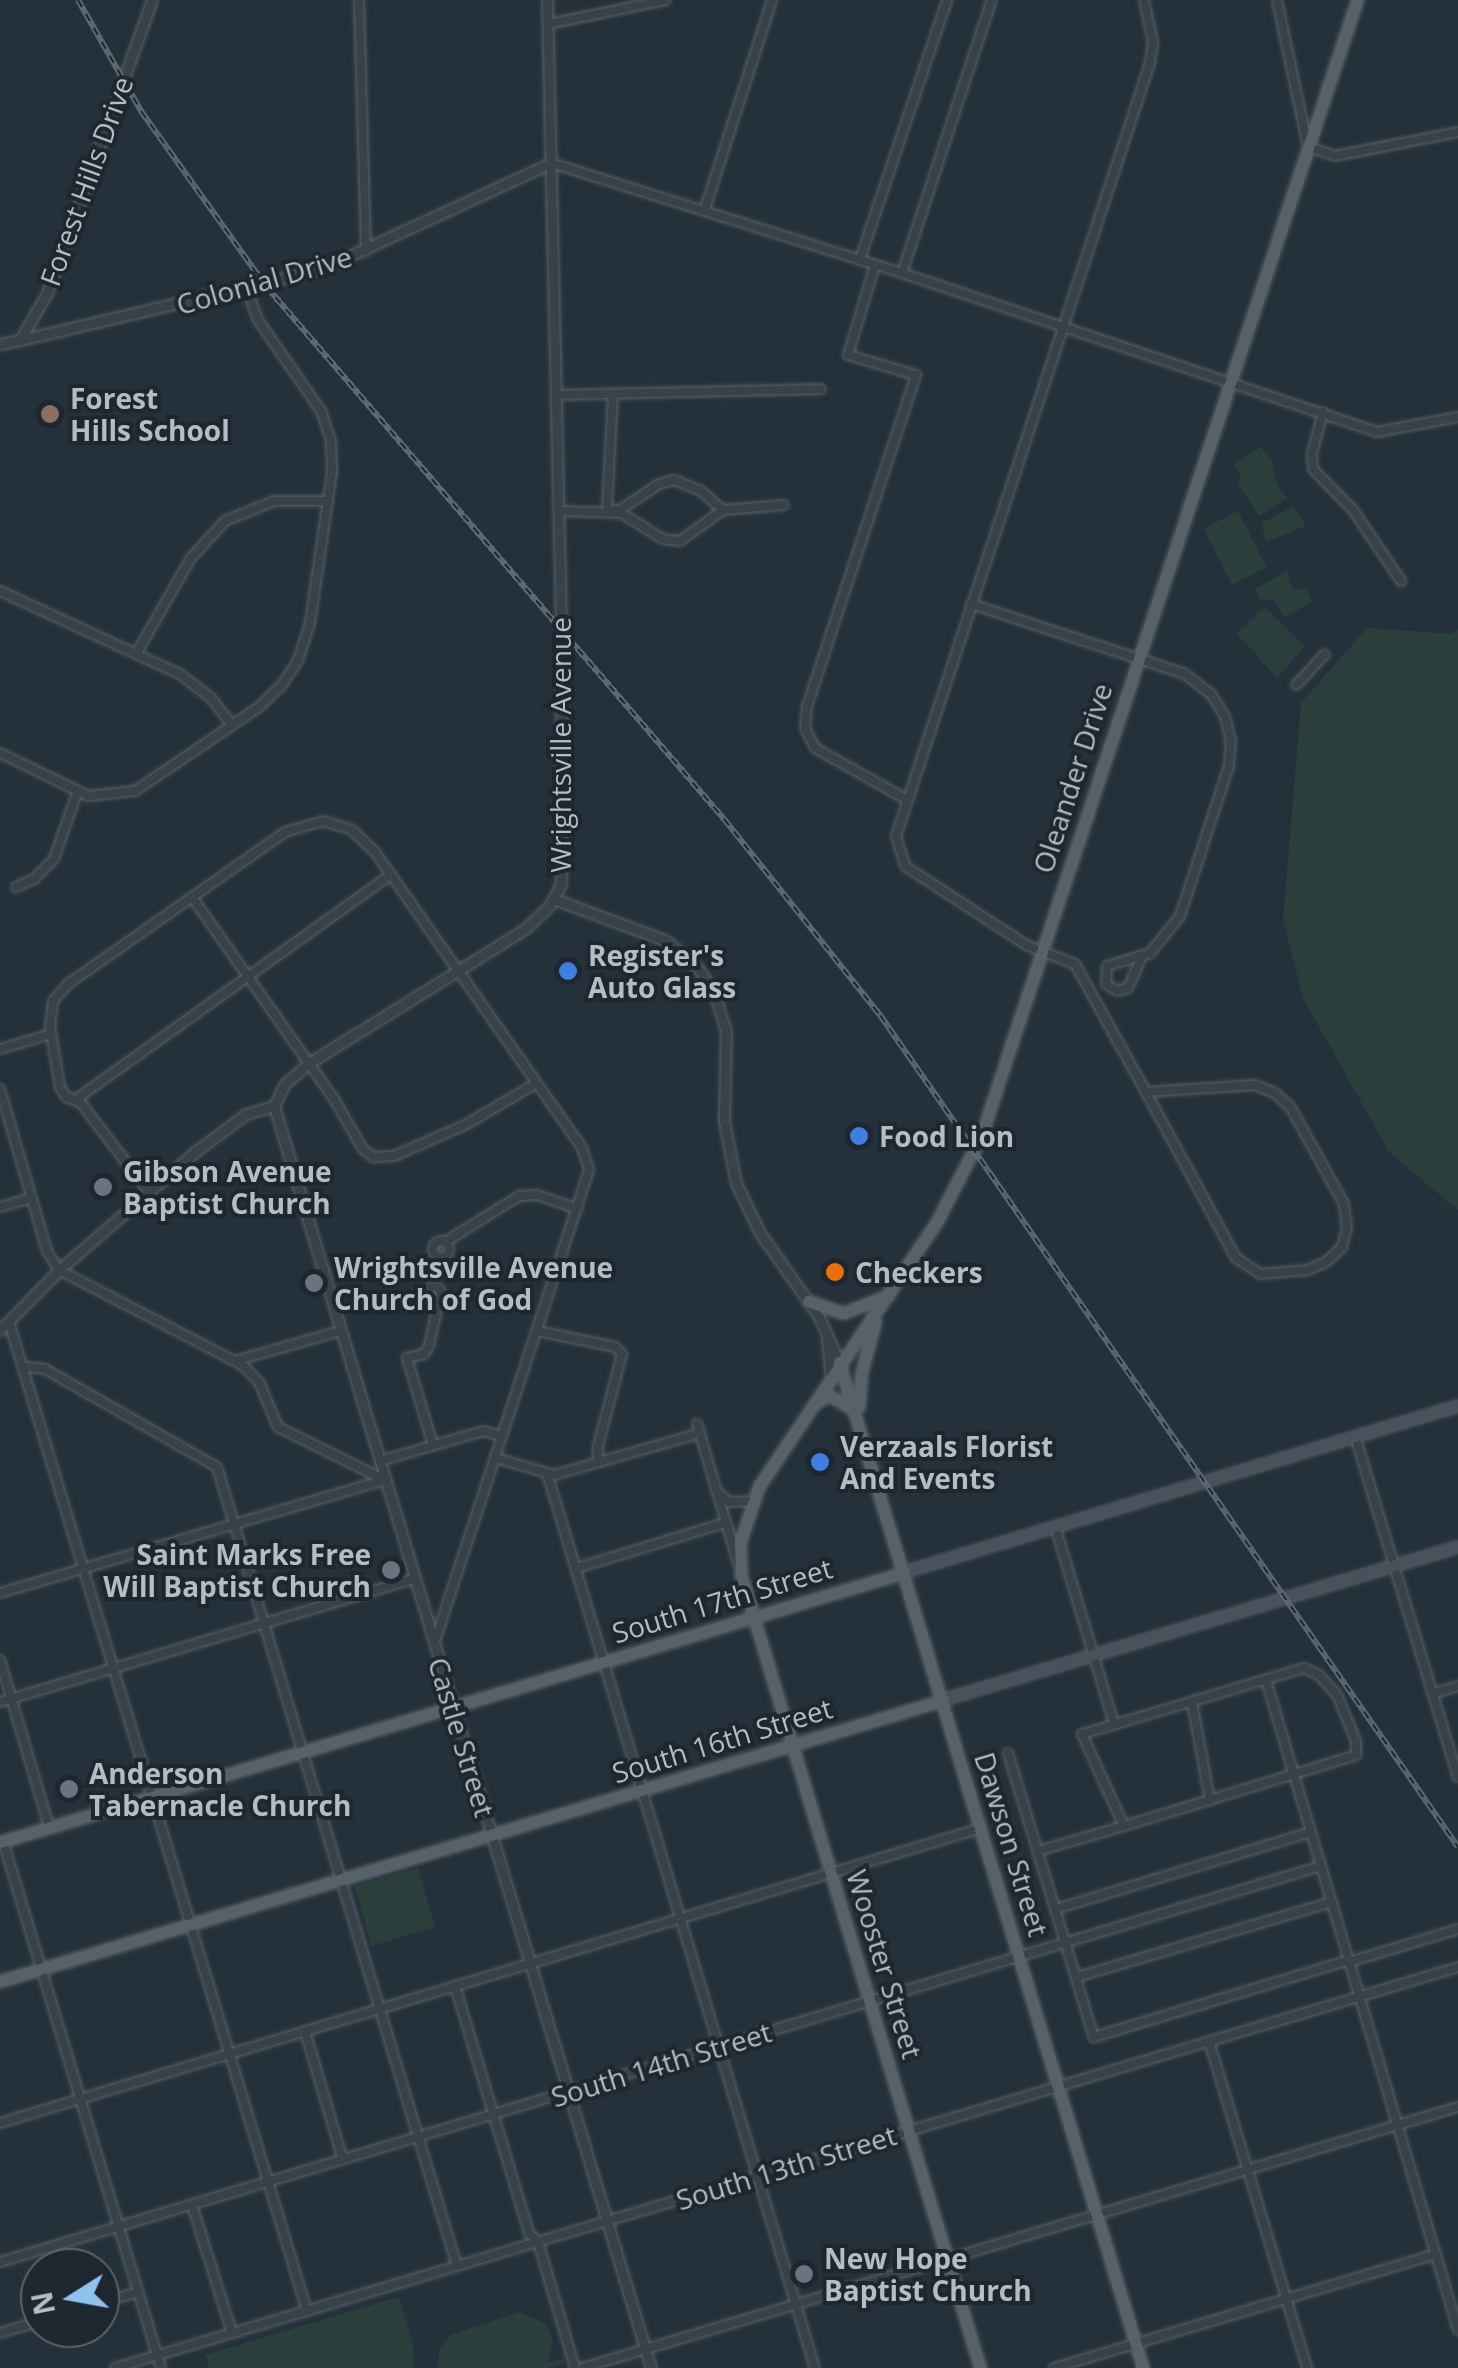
<!DOCTYPE html>
<html>
<head>
<meta charset="utf-8">
<style>
	body { margin:0 }
	#map { position:relative; width:1458px; height:2368px; overflow:hidden; background:#25313a; font-family:"Open Sans",sans-serif }
	div>[style] { position:absolute }
	[style*='--x'] { left:calc(var(--x)*1px); top:calc(var(--y)*1px); width:calc(var(--w)*1px); rotate:calc(var(--a)*1deg) }
	.green>* { inset:0; background:#2a3f3c; transform-origin:0 0 }
	.roads { filter:drop-shadow(0 0 2px #576068) drop-shadow(0 0 2px #576068) }
	.minor>* { height:8px; margin:-4px; padding:0 4px; transform-origin:4px; border-radius:4px; background:#38424a }
	.minor>.ring { margin:-4px; padding:0; box-sizing:content-box; background:none; border:8px solid #38424a; border-radius:50% }
	.tertiary>* { height:9px; margin:-4.5px; padding:0 4.5px; transform-origin:4.5px; border-radius:4.5px; background:#38424a }
	.secondary>* { height:10px; margin:-5px; padding:0 5px; transform-origin:5px; border-radius:5px; background:#47525d }
	.primary>* { height:11px; margin:-5.5px; padding:0 5.5px; transform-origin:5.5px; border-radius:5.5px; background:#57616a }
	.rail>* { height:6px; margin-top:-3px; transform-origin:0; background:repeating-linear-gradient(90deg,#1e272f 0 8px,#5b6771 0 16px); box-sizing:border-box; border-block:2px solid #5b6771 }
	.dots>* { width:28px; height:28px; translate:-50% -50%; box-sizing:border-box; border:5px solid #1e272f; border-radius:50% }
	span { translate:-50% -50%; white-space:nowrap; text-align:center; line-height:1.15; -webkit-text-stroke:8px #1e272f; paint-order:stroke }
	.street-label { font-size:28px; color:#b4bdc6 }
	.poi-label { font-size:28px; color:#b4bdc6; font-weight:700 }
	.left { translate:0 -50%; text-align:left }
	.right { translate:-100% -50%; text-align:right }
	.north { position:absolute; left:20px; top:2248px; width:100px; height:100px; box-sizing:border-box; background:#1e272f; border:2px solid #5a636b; border-radius:50%; rotate:259deg; font-size:28px; font-weight:700; line-height:40px; text-align:center; color:#b4bdc6 }
	.north::after { content:''; display:block; margin:auto; width:35px; height:45px; background:#90c2ee; clip-path:polygon(50% 0,100% 100%,50% 72%,0 100%) }
</style>
</head>
<body>
<div id="map">
	<div class="green">
		<i style="clip-path:polygon(1261px 447px,1272px 460px,1277px 484px,1287px 498px,1259px 516px,1238px 484px,1241px 477px,1234px 464px)"></i>
		<i style="clip-path:polygon(1293px 507px,1305px 522px,1303px 527px,1266px 542px,1261px 523px)"></i>
		<i style="left:1238px;top:511px;width:63px;height:39px;rotate:63deg"></i>
		<i style="clip-path:polygon(1287px 571px,1293px 590px,1306px 588px,1312px 601px,1284px 618px,1274px 600px,1261px 601px,1255px 589px)"></i>
		<i style="clip-path:polygon(1264px 607px,1305px 646px,1277px 678px,1237px 634px)"></i>
		<i style="clip-path:polygon(1367px 628px,1452px 634px,1458px 629px,1458px 1210px,1389px 1152px,1303px 998px,1283px 919px,1301px 703px)"></i>
		<i style="left:418px;top:1868px;width:62px;height:66px;rotate:74deg"></i>
		<i style="clip-path:polygon(399px 2297px,413px 2344px,414px 2368px,209px 2368px,205px 2355px)"></i>
		<i style="clip-path:polygon(520px 2312px,546px 2324px,553px 2342px,547px 2363px,563px 2359px,564px 2364px,549px 2368px,438px 2368px,439px 2350px,450px 2335px)"></i>
	</div>
	<div class="roads">
		<div class="minor">
			<i style="--x:359;--y:0;--w:251;--a:88.4"></i>
			<i style="--x:1144;--y:0;--w:43;--a:77.9"></i>
			<i style="--x:1153;--y:42;--w:21;--a:98"></i>
			<i style="--x:1150;--y:63;--w:814;--a:108.19"></i>
			<i style="--x:896;--y:836;--w:31;--a:73"></i>
			<i style="--x:905;--y:866;--w:145;--a:33.1"></i>
			<i style="--x:1026;--y:945;--w:53;--a:21.2"></i>
			<i style="--x:1075;--y:964;--w:146;--a:61"></i>
			<i style="--x:1277;--y:0;--w:150;--a:78.1"></i>
			<i style="--x:1308;--y:147;--w:28;--a:18"></i>
			<i style="--x:1335;--y:156;--w:125;--a:-11"></i>
			<i style="--x:548;--y:24;--w:120;--a:-11.5"></i>
			<i style="--x:551;--y:163;--w:368;--a:17.4"></i>
			<i style="--x:902;--y:273;--w:501;--a:18.51"></i>
			<i style="--x:1377;--y:432;--w:82;--a:-10.5"></i>
			<i style="--x:705;--y:209;--w:219;--a:-72.2"></i>
			<i style="--x:860;--y:259;--w:273;--a:-71.4"></i>
			<i style="--x:875;--y:265;--w:94;--a:106.7"></i>
			<i style="--x:848;--y:355;--w:71;--a:16.4"></i>
			<i style="--x:916;--y:375;--w:348;--a:108.2"></i>
			<i style="--x:807;--y:706;--w:22;--a:95"></i>
			<i style="--x:805;--y:728;--w:22;--a:63"></i>
			<i style="--x:815;--y:748;--w:104;--a:29.3"></i>
			<i style="--x:902;--y:273;--w:287;--a:-71.8"></i>
			<i style="--x:613;--y:394;--w:116;--a:93"></i>
			<i style="--x:607;--y:510;--w:13;--a:0"></i>
			<i style="--x:620;--y:510;--w:47;--a:-33.7"></i>
			<i style="--x:659;--y:484;--w:16;--a:-15"></i>
			<i style="--x:674;--y:480;--w:29;--a:22"></i>
			<i style="--x:701;--y:491;--w:29;--a:41"></i>
			<i style="--x:557;--y:395;--w:264;--a:-1.3"></i>
			<i style="--x:1323;--y:412;--w:43;--a:104.7"></i>
			<i style="--x:1312;--y:454;--w:15;--a:86"></i>
			<i style="--x:1313;--y:469;--w:57;--a:45.7"></i>
			<i style="--x:1353;--y:510;--w:86;--a:55.9"></i>
			<i style="--x:559;--y:511;--w:62;--a:1.8"></i>
			<i style="--x:621;--y:513;--w:49;--a:31.8"></i>
			<i style="--x:663;--y:539;--w:17;--a:7"></i>
			<i style="--x:680;--y:541;--w:53;--a:-35.8"></i>
			<i style="--x:723;--y:510;--w:61;--a:-4.7"></i>
			<i style="--x:0;--y:591;--w:198;--a:24.8"></i>
			<i style="--x:180;--y:674;--w:39;--a:38"></i>
			<i style="--x:211;--y:698;--w:34;--a:52"></i>
			<i style="--x:971;--y:604;--w:225;--a:18.1"></i>
			<i style="--x:1185;--y:674;--w:33;--a:38"></i>
			<i style="--x:1211;--y:694;--w:26;--a:58"></i>
			<i style="--x:1225;--y:716;--w:26;--a:77"></i>
			<i style="--x:1231;--y:741;--w:25;--a:95"></i>
			<i style="--x:1229;--y:766;--w:158;--a:108.1"></i>
			<i style="--x:1180;--y:916;--w:48;--a:129"></i>
			<i style="--x:1150;--y:953;--w:45;--a:163.2"></i>
			<i style="--x:1107;--y:966;--w:18;--a:93"></i>
			<i style="--x:1106;--y:984;--w:13;--a:32"></i>
			<i style="--x:1117;--y:991;--w:11;--a:-15"></i>
			<i style="--x:1128;--y:988;--w:34;--a:-66"></i>
			<i style="--x:136;--y:654;--w:111;--a:-60.2"></i>
			<i style="--x:191;--y:558;--w:50;--a:-47.4"></i>
			<i style="--x:225;--y:521;--w:53;--a:-22.2"></i>
			<i style="--x:274;--y:501;--w:54;--a:0"></i>
			<i style="--x:1296;--y:685;--w:42;--a:-46.9"></i>
			<i style="--x:0;--y:753;--w:98;--a:26"></i>
			<i style="--x:88;--y:796;--w:47;--a:-6.1"></i>
			<i style="--x:135;--y:791;--w:150;--a:-34.1"></i>
			<i style="--x:259;--y:707;--w:32;--a:-44"></i>
			<i style="--x:282;--y:685;--w:30;--a:-57"></i>
			<i style="--x:298;--y:660;--w:39;--a:-72"></i>
			<i style="--x:310;--y:623;--w:153;--a:-81.7"></i>
			<i style="--x:332;--y:472;--w:31;--a:-92"></i>
			<i style="--x:331;--y:441;--w:32;--a:-108"></i>
			<i style="--x:321;--y:411;--w:111;--a:-124.7"></i>
			<i style="--x:258;--y:320;--w:33;--a:-110"></i>
			<i style="--x:16;--y:887;--w:20;--a:-24"></i>
			<i style="--x:34;--y:879;--w:28;--a:-45"></i>
			<i style="--x:54;--y:859;--w:70;--a:-70.8"></i>
			<i style="--x:192;--y:897;--w:247;--a:54.9"></i>
			<i style="--x:334;--y:1099;--w:58;--a:59.9"></i>
			<i style="--x:363;--y:1149;--w:13;--a:39"></i>
			<i style="--x:373;--y:1157;--w:21;--a:-3"></i>
			<i style="--x:394;--y:1156;--w:77;--a:-23.6"></i>
			<i style="--x:465;--y:1125;--w:83;--a:-30.3"></i>
			<i style="--x:0;--y:1049;--w:53;--a:-16.4"></i>
			<i style="--x:1255;--y:1085;--w:22;--a:22"></i>
			<i style="--x:1275;--y:1093;--w:22;--a:43"></i>
			<i style="--x:1291;--y:1108;--w:110;--a:61.1"></i>
			<i style="--x:1344;--y:1204;--w:24;--a:83"></i>
			<i style="--x:1347;--y:1228;--w:20;--a:105"></i>
			<i style="--x:1342;--y:1247;--w:22;--a:137"></i>
			<i style="--x:1326;--y:1262;--w:21;--a:157"></i>
			<i style="--x:1307;--y:1270;--w:47;--a:175.1"></i>
			<i style="--x:1260;--y:1274;--w:29;--a:-146"></i>
			<i style="--x:1236;--y:1258;--w:189;--a:-118.5"></i>
			<i style="--x:1146;--y:1092;--w:109;--a:-3.7"></i>
			<i style="--x:0;--y:1089;--w:169;--a:73.8"></i>
			<i style="--x:47;--y:1251;--w:22;--a:58"></i>
			<i style="--x:59;--y:1270;--w:208;--a:27.4"></i>
			<i style="--x:244;--y:1366;--w:24;--a:48"></i>
			<i style="--x:260;--y:1384;--w:47;--a:67.3"></i>
			<i style="--x:278;--y:1427;--w:119;--a:26.4"></i>
			<i style="--x:75;--y:1100;--w:388;--a:-35.5"></i>
			<i style="--x:148;--y:1191;--w:111;--a:-127.3"></i>
			<i style="--x:81;--y:1103;--w:16;--a:-158"></i>
			<i style="--x:66;--y:1097;--w:12;--a:-121"></i>
			<i style="--x:60;--y:1087;--w:62;--a:-99.3"></i>
			<i style="--x:50;--y:1026;--w:25;--a:-83"></i>
			<i style="--x:53;--y:1001;--w:23;--a:-49"></i>
			<i style="--x:68;--y:984;--w:265;--a:-35"></i>
			<i style="--x:285;--y:832;--w:40;--a:-16"></i>
			<i style="--x:323;--y:821;--w:30;--a:17"></i>
			<i style="--x:352;--y:830;--w:32;--a:44"></i>
			<i style="--x:375;--y:852;--w:361;--a:55"></i>
			<i style="--x:582;--y:1148;--w:23;--a:72"></i>
			<i style="--x:589;--y:1170;--w:498;--a:108.1"></i>
			<i style="--x:0;--y:1207;--w:33;--a:-16"></i>
			<i class="ring" style="left:433px;top:1241px;width:8px;height:8px"></i>
			<i style="--x:445;--y:1242;--w:87;--a:-31.9"></i>
			<i style="--x:519;--y:1196;--w:18;--a:-3"></i>
			<i style="--x:537;--y:1195;--w:43;--a:18.9"></i>
			<i class="ring" style="left:427px;top:1287px;width:6px;height:6px"></i>
			<i style="--x:9;--y:1322;--w:1033;--a:73.23"></i>
			<i style="--x:538;--y:1331;--w:79;--a:11.7"></i>
			<i style="--x:615;--y:1347;--w:10;--a:45"></i>
			<i style="--x:622;--y:1354;--w:95;--a:104.6"></i>
			<i style="--x:598;--y:1446;--w:16;--a:90"></i>
			<i style="--x:235;--y:1361;--w:109;--a:-15.9"></i>
			<i style="--x:24;--y:1367;--w:21;--a:5"></i>
			<i style="--x:45;--y:1369;--w:198;--a:29.7"></i>
			<i style="--x:217;--y:1467;--w:834;--a:73.28"></i>
			<i style="--x:697;--y:1424;--w:145;--a:73.6"></i>
			<i style="--x:1355;--y:1436;--w:356;--a:73.2"></i>
			<i style="--x:433;--y:1445;--w:91;--a:-106.6"></i>
			<i style="--x:407;--y:1358;--w:17;--a:-13"></i>
			<i style="--x:424;--y:1354;--w:9;--a:-58"></i>
			<i style="--x:429;--y:1346;--w:48;--a:-78"></i>
			<i style="--x:496;--y:1458;--w:60;--a:16.3"></i>
			<i style="--x:554;--y:1475;--w:152;--a:-16"></i>
			<i style="--x:380;--y:1461;--w:107;--a:-16.2"></i>
			<i style="--x:483;--y:1431;--w:20;--a:15"></i>
			<i style="--x:548;--y:1476;--w:931;--a:73.34"></i>
			<i style="--x:716;--y:1491;--w:17;--a:40"></i>
			<i style="--x:729;--y:1502;--w:23;--a:-2"></i>
			<i style="--x:1055;--y:1526;--w:207;--a:73.4"></i>
			<i style="--x:577;--y:1568;--w:154;--a:-17"></i>
			<i style="--x:0;--y:1593;--w:400;--a:-16.4"></i>
			<i style="--x:0;--y:1660;--w:174;--a:73.6"></i>
			<i style="--x:1266;--y:1680;--w:678;--a:73.54"></i>
			<i style="--x:1432;--y:1694;--w:27;--a:-17"></i>
			<i style="--x:0;--y:1702;--w:433;--a:-16.6"></i>
			<i style="--x:1192;--y:1702;--w:100;--a:79.6"></i>
			<i style="--x:1008;--y:1753;--w:297;--a:73.2"></i>
			<i style="--x:1094;--y:2037;--w:266;--a:-16.8"></i>
			<i style="--x:3;--y:1841;--w:550;--a:73.31"></i>
			<i style="--x:1038;--y:1851;--w:90;--a:-16.2"></i>
			<i style="--x:1124;--y:1826;--w:243;--a:-17"></i>
			<i style="--x:1356;--y:1755;--w:14;--a:-90"></i>
			<i style="--x:1356;--y:1741;--w:50;--a:-112.4"></i>
			<i style="--x:1337;--y:1695;--w:27;--a:-132"></i>
			<i style="--x:1319;--y:1675;--w:17;--a:-155"></i>
			<i style="--x:1304;--y:1668;--w:232;--a:163.4"></i>
			<i style="--x:1082;--y:1734;--w:101;--a:65.5"></i>
			<i style="--x:1056;--y:1909;--w:266;--a:-16.8"></i>
			<i style="--x:1349;--y:1962;--w:114;--a:-16.8"></i>
			<i style="--x:1077;--y:1977;--w:266;--a:-16.4"></i>
			<i style="--x:455;--y:1986;--w:258;--a:73.3"></i>
			<i style="--x:529;--y:2233;--w:13;--a:45"></i>
			<i style="--x:538;--y:2242;--w:131;--a:73.6"></i>
			<i style="--x:305;--y:2031;--w:134;--a:73.6"></i>
			<i style="--x:1209;--y:2041;--w:341;--a:73.3"></i>
			<i style="--x:0;--y:2123;--w:1024;--a:-16.74"></i>
			<i style="--x:192;--y:2205;--w:134;--a:72.6"></i>
			<i style="--x:0;--y:2262;--w:1379;--a:-16.69"></i>
			<i style="--x:100;--y:2303;--w:40;--a:-16"></i>
			<i style="--x:0;--y:2333;--w:42;--a:-16.7"></i>
			<i style="--x:115;--y:2368;--w:1402;--a:-16.62"></i>
			<i style="--x:582;--y:2368;--w:914;--a:-16.59"></i>
			<i style="--x:1054;--y:2368;--w:399;--a:-16.6"></i>
		</div>
		<div class="tertiary">
			<i style="--x:547;--y:0;--w:629;--a:88.72"></i>
			<i style="--x:561;--y:629;--w:255;--a:90"></i>
			<i style="--x:561;--y:884;--w:24;--a:118"></i>
			<i style="--x:550;--y:905;--w:35;--a:136"></i>
			<i style="--x:525;--y:929;--w:254;--a:148.2"></i>
			<i style="--x:309;--y:1063;--w:33;--a:139"></i>
			<i style="--x:284;--y:1085;--w:23;--a:115"></i>
			<i style="--x:274;--y:1106;--w:1317;--a:73.37"></i>
			<i style="--x:20;--y:340;--w:307;--a:-13.2"></i>
			<i style="--x:319;--y:270;--w:255;--a:-24.8"></i>
			<i style="--x:0;--y:344;--w:20;--a:-11"></i>
			<i style="--x:20;--y:340;--w:54;--a:-60.1"></i>
			<i style="--x:47;--y:293;--w:311;--a:-70.3"></i>
			<i style="--x:554;--y:899;--w:121;--a:20.4"></i>
			<i style="--x:667;--y:941;--w:40;--a:41"></i>
			<i style="--x:697;--y:967;--w:28;--a:55"></i>
			<i style="--x:713;--y:990;--w:43;--a:72.4"></i>
			<i style="--x:726;--y:1031;--w:90;--a:91.3"></i>
			<i style="--x:724;--y:1121;--w:63;--a:79"></i>
			<i style="--x:736;--y:1183;--w:55;--a:64.4"></i>
			<i style="--x:760;--y:1233;--w:103;--a:54.9"></i>
			<i style="--x:819;--y:1317;--w:49;--a:66"></i>
			<i style="--x:0;--y:1330;--w:84;--a:-45.5"></i>
			<i style="--x:59;--y:1270;--w:181;--a:-41"></i>
			<i style="--x:196;--y:1151;--w:62;--a:-36.5"></i>
			<i style="--x:246;--y:1114;--w:29;--a:-16"></i>
			<i style="--x:827;--y:1339;--w:36;--a:84"></i>
		</div>
		<div class="secondary">
			<i style="--x:905;--y:1572;--w:577;--a:-16.71"></i>
			<i style="--x:943;--y:1700;--w:537;--a:-16.55"></i>
		</div>
		<div class="primary">
			<i style="--x:808;--y:1301;--w:37;--a:19"></i>
			<i style="--x:843;--y:1313;--w:49;--a:-21.4"></i>
			<i style="--x:839;--y:1362;--w:1051;--a:73.19"></i>
			<i style="--x:817;--y:1402;--w:14;--a:-30"></i>
			<i style="--x:829;--y:1395;--w:27;--a:31"></i>
			<i style="--x:859;--y:1406;--w:32;--a:-86"></i>
			<i style="--x:861;--y:1374;--w:54;--a:-74.9"></i>
			<i style="--x:0;--y:1842;--w:944;--a:-16.61"></i>
			<i style="--x:0;--y:1981;--w:984;--a:-16.59"></i>
			<i style="--x:980;--y:2368;--w:828;--a:-106.77"></i>
			<i style="--x:741;--y:1575;--w:33;--a:-92"></i>
			<i style="--x:740;--y:1542;--w:59;--a:-71.3"></i>
			<i style="--x:759;--y:1486;--w:317;--a:-56.1"></i>
			<i style="--x:936;--y:1223;--w:98;--a:-62.7"></i>
			<i style="--x:981;--y:1136;--w:1197;--a:-71.69"></i>
		</div>
	</div>
	<div class="rail">
		<i style="--x:78;--y:0;--w:128;--a:60.4"></i>
		<i style="--x:141;--y:111;--w:214;--a:54.5"></i>
		<i style="--x:265;--y:285;--w:704;--a:49.32"></i>
		<i style="--x:724;--y:819;--w:251;--a:51.5"></i>
		<i style="--x:880;--y:1015;--w:1013;--a:55.21"></i>
	</div>
	<div class="dots">
		<i style="left:50px;top:414px;background:#8d6e63"></i>
		<i style="left:568px;top:971px;background:#3f7fe0"></i>
		<i style="left:859px;top:1136px;background:#3f7fe0"></i>
		<i style="left:103px;top:1187px;background:#6b7280"></i>
		<i style="left:835px;top:1272px;background:#e8710a"></i>
		<i style="left:314px;top:1283px;background:#6b7280"></i>
		<i style="left:820px;top:1462px;background:#3f7fe0"></i>
		<i style="left:391px;top:1570px;background:#6b7280"></i>
		<i style="left:69px;top:1789px;background:#6b7280"></i>
		<i style="left:804px;top:2274px;background:#6b7280"></i>
	</div>
	<div class="street-label">
		<span style="left:86px;top:181px;rotate:-70deg">Forest Hills Drive</span>
		<span style="left:264px;top:280px;rotate:-16deg">Colonial Drive</span>
		<span style="left:560px;top:745px;rotate:-90deg">Wrightsville Avenue</span>
		<span style="left:1072px;top:778px;rotate:-72deg">Oleander Drive</span>
		<span style="left:722px;top:1600px;rotate:-17deg">South 17th Street</span>
		<span style="left:462px;top:1737px;rotate:73deg">Castle Street</span>
		<span style="left:722px;top:1740px;rotate:-17deg">South 16th Street</span>
		<span style="left:1012px;top:1844px;rotate:73deg">Dawson Street</span>
		<span style="left:885px;top:1964px;rotate:73deg">Wooster Street</span>
		<span style="left:661px;top:2064px;rotate:-17deg">South 14th Street</span>
		<span style="left:786px;top:2167px;rotate:-17deg">South 13th Street</span>
	</div>
	<div class="poi-label">
		<span class="left" style="left:70px;top:414px">Forest<br>Hills School</span>
		<span class="left" style="left:588px;top:971px">Register's<br>Auto Glass</span>
		<span class="left" style="left:879px;top:1136px">Food Lion</span>
		<span class="left" style="left:123px;top:1187px">Gibson Avenue<br>Baptist Church</span>
		<span class="left" style="left:334px;top:1283px">Wrightsville Avenue<br>Church of God</span>
		<span class="left" style="left:855px;top:1272px">Checkers</span>
		<span class="left" style="left:840px;top:1462px">Verzaals Florist<br>And Events</span>
		<span class="right" style="left:371px;top:1570px">Saint Marks Free<br>Will Baptist Church</span>
		<span class="left" style="left:89px;top:1789px">Anderson<br>Tabernacle Church</span>
		<span class="left" style="left:824px;top:2274px">New Hope<br>Baptist Church</span>
	</div>
	<div class="north">N</div>
</div>
</body>
</html>
